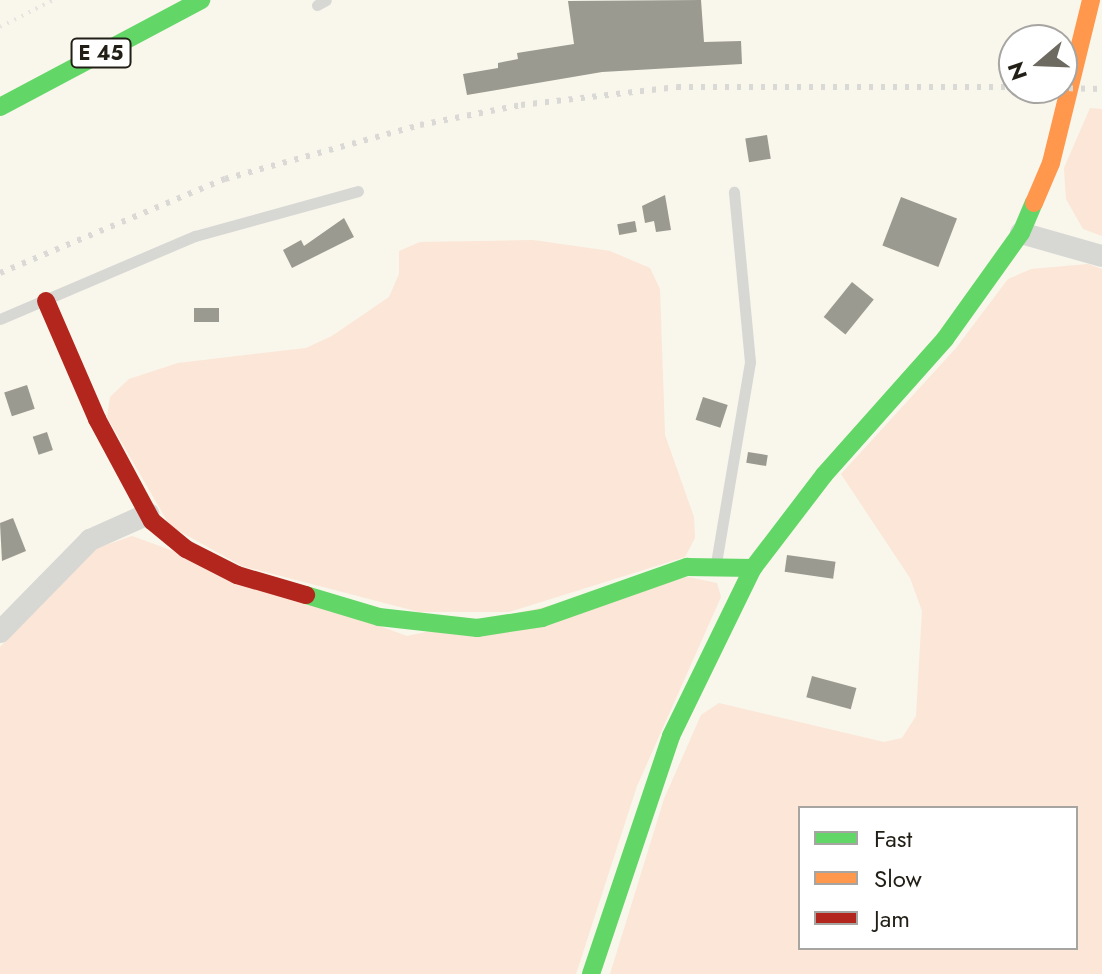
<!DOCTYPE html>
<html>
<head>
<meta charset="utf-8">
<style>
	body { margin:0 }
	#map { position:relative; width:1102px; height:974px; overflow:hidden; background:#f9f6eb; font-family:Jost,sans-serif }
	div>[style] { position:absolute }
	[style*='--x'] { left:calc(var(--x)*1px); top:calc(var(--y)*1px); width:calc(var(--w)*1px); rotate:calc(var(--a)*1deg) }
	.green>* { inset:0; background:#fbe6d7 }
	.building>* { inset:0; background:#9a9a91; transform-origin:0 0 }
	.path>* { height:4px; margin-top:-2px; transform-origin:0; background:repeating-linear-gradient(90deg,#e5e4e1 0 2px,transparent 0 8px) }
	.lane>* { height:11px; margin:-5.5px; padding:0 5.5px; transform-origin:5.5px; border-radius:5.5px; background:#d7d7d4 }
	.street>* { height:22px; margin:-11px; padding:0 11px; transform-origin:11px; border-radius:11px; background:#d7d7d4 }
	.fast>* { height:18px; margin:-9px; padding:0 9px; transform-origin:9px; border-radius:9px; background:#63d668 }
	.slow>* { height:18px; margin:-9px; padding:0 9px; transform-origin:9px; border-radius:9px; background:#ff974d }
	.jam>* { height:18px; margin:-9px; padding:0 9px; transform-origin:9px; border-radius:9px; background:#b3261e }
	.rail>* { height:6px; margin-top:-3px; transform-origin:0; background:repeating-linear-gradient(90deg,#dad9d6 0 4px,transparent 0 12px) }
	span { translate:-50% -50%; white-space:nowrap; text-align:center; line-height:1.15; -webkit-text-stroke:8px #fff; paint-order:stroke }
	.shield-label span { padding:2px 6px; background:#fff; border:2px solid; border-radius:6px; -webkit-text-stroke-width:0 }
	.shield-label { font-size:20px; color:#211f16; font-weight:700 }
	.legend { position:absolute; left:798px; top:806px; width:280px; height:144px; box-sizing:border-box; background:#fff; border:2px solid #a6a5a2; margin:0; padding:10px 14px; list-style:none; font-size:24px; color:#211f16 }
	.legend li { display:flex; align-items:center; gap:16px; height:40px }
	.legend b { width:40px; border:2px solid #a6a5a2 }
	.north { position:absolute; left:998px; top:24px; width:80px; height:80px; box-sizing:border-box; background:#fff; border:2px solid #a6a5a2; border-radius:50%; rotate:251deg; font-size:22px; font-weight:700; line-height:32px; text-align:center; color:#211f16 }
	.north::after { content:''; display:block; margin:auto; width:28px; height:36px; background:#6d6a61; clip-path:polygon(50% 0,100% 100%,50% 72%,0 100%) }
</style>
</head>
<body>
<div id="map">
	<div class="green">
		<i style="clip-path:polygon(1090px 108px,1102px 109px,1102px 236px,1083px 229px,1066px 199px,1064px 168px)"></i>
		<i style="clip-path:polygon(533px 240px,610px 251px,650px 268px,660px 289px,665px 435px,694px 517px,695px 538px,685px 557px,509px 612px,419px 612px,242px 566px,170px 526px,107px 417px,110px 397px,129px 379px,178px 363px,306px 348px,332px 336px,389px 297px,399px 274px,399px 251px,420px 242px)"></i>
		<i style="clip-path:polygon(evenodd,1088px 264px,1102px 269px,1102px 974px,610px 974px,664px 799px,701px 715px,719px 703px,884px 742px,902px 738px,916px 716px,922px 611px,910px 578px,841px 474px,956px 348px,1008px 279px,1031px 269px,1088px 264px,800px 808px,1076px 808px,1076px 948px,800px 948px,800px 808px)"></i>
		<i style="clip-path:polygon(132px 536px,407px 636px,688px 577px,717px 583px,721px 597px,637px 786px,576px 974px,0 974px,0 647px,97px 548px)"></i>
	</div>
	<div class="building">
		<i style="clip-path:polygon(701px 0,704px 42px,741px 41px,742px 64px,602px 72px,467px 95px,463px 74px,498px 68px,498px 63px,518px 59px,517px 53px,574px 44px,568px 1px)"></i>
		<i style="left:767px;top:135px;width:24px;height:22px;rotate:81deg"></i>
		<i style="clip-path:polygon(665px 195px,671px 230px,656px 232px,654px 221px,645px 223px,642px 206px)"></i>
		<i style="left:901px;top:197px;width:60px;height:52px;rotate:21deg"></i>
		<i style="clip-path:polygon(344px 218px,354px 237px,292px 268px,283px 250px,301px 240px,304px 246px)"></i>
		<i style="left:635px;top:221px;width:11px;height:18px;rotate:80deg"></i>
		<i style="left:852px;top:282px;width:28px;height:45px;rotate:39deg"></i>
		<i style="left:194px;top:308px;width:25px;height:14px"></i>
		<i style="left:27px;top:385px;width:25px;height:24px;rotate:72deg"></i>
		<i style="left:703px;top:397px;width:26px;height:24px;rotate:18deg"></i>
		<i style="left:47px;top:432px;width:19px;height:15px;rotate:72deg"></i>
		<i style="left:748px;top:452px;width:20px;height:11px;rotate:9deg"></i>
		<i style="clip-path:polygon(13px 518px,26px 551px,2px 561px,0 523px)"></i>
		<i style="left:787px;top:555px;width:49px;height:17px;rotate:8deg"></i>
		<i style="left:812px;top:676px;width:46px;height:22px;rotate:15deg"></i>
	</div>
	<div class="path">
		<i style="--x:0;--y:27;--w:59;--a:-27"></i>
	</div>
	<div class="lane">
		<i style="--x:317;--y:5;--w:10;--a:-29"></i>
		<i style="--x:0;--y:319;--w:212;--a:-23.1"></i>
		<i style="--x:195;--y:236;--w:169;--a:-15.4"></i>
		<i style="--x:716;--y:563;--w:204;--a:-80.4"></i>
		<i style="--x:750;--y:362;--w:171;--a:-95.4"></i>
	</div>
	<div class="street">
		<i style="--x:1021;--y:233;--w:84;--a:15.9"></i>
		<i style="--x:0;--y:632;--w:129;--a:-45.6"></i>
		<i style="--x:90;--y:540;--w:64;--a:-24.1"></i>
	</div>
	<div class="fast">
		<i style="--x:0;--y:107;--w:228;--a:-28"></i>
		<i style="--x:306;--y:595;--w:76;--a:16.8"></i>
		<i style="--x:379;--y:617;--w:99;--a:6.4"></i>
		<i style="--x:477;--y:628;--w:66;--a:-8.7"></i>
		<i style="--x:542;--y:618;--w:154;--a:-19.4"></i>
		<i style="--x:687;--y:567;--w:66;--a:0.9"></i>
		<i style="--x:591;--y:974;--w:251;--a:-71.4"></i>
		<i style="--x:671;--y:736;--w:187;--a:-64"></i>
		<i style="--x:753;--y:568;--w:117;--a:-52.6"></i>
		<i style="--x:824;--y:475;--w:182;--a:-48.3"></i>
		<i style="--x:945;--y:339;--w:130;--a:-54.4"></i>
		<i style="--x:1021;--y:233;--w:33;--a:-67"></i>
	</div>
	<div class="slow">
		<i style="--x:1034;--y:203;--w:43;--a:-67"></i>
		<i style="--x:1051;--y:163;--w:168;--a:-76.2"></i>
	</div>
	<div class="jam">
		<i style="--x:46;--y:301;--w:129;--a:66.6"></i>
		<i style="--x:97;--y:419;--w:116;--a:61.7"></i>
		<i style="--x:152;--y:521;--w:44;--a:39.5"></i>
		<i style="--x:186;--y:549;--w:57;--a:27"></i>
		<i style="--x:237;--y:575;--w:72;--a:16.2"></i>
	</div>
	<div class="rail">
		<i style="--x:1057;--y:88;--w:45;--a:1.3"></i>
		<i style="--x:0;--y:273;--w:244;--a:-22.7"></i>
		<i style="--x:225;--y:179;--w:202;--a:-15.5"></i>
		<i style="--x:420;--y:125;--w:103;--a:-11.2"></i>
		<i style="--x:521;--y:105;--w:157;--a:-6.6"></i>
		<i style="--x:677;--y:87;--w:337;--a:0"></i>
	</div>
	<div class="shield-label">
		<span style="left:101px;top:53px">E 45</span>
	</div>
	<ul class="legend">
	<li><b style="height:10px;background:#63d668"></b>Fast</li>
	<li><b style="height:10px;background:#ff974d"></b>Slow</li>
	<li><b style="height:10px;background:#b3261e"></b>Jam</li>
	</ul>
	<div class="north">N</div>
</div>
</body>
</html>
